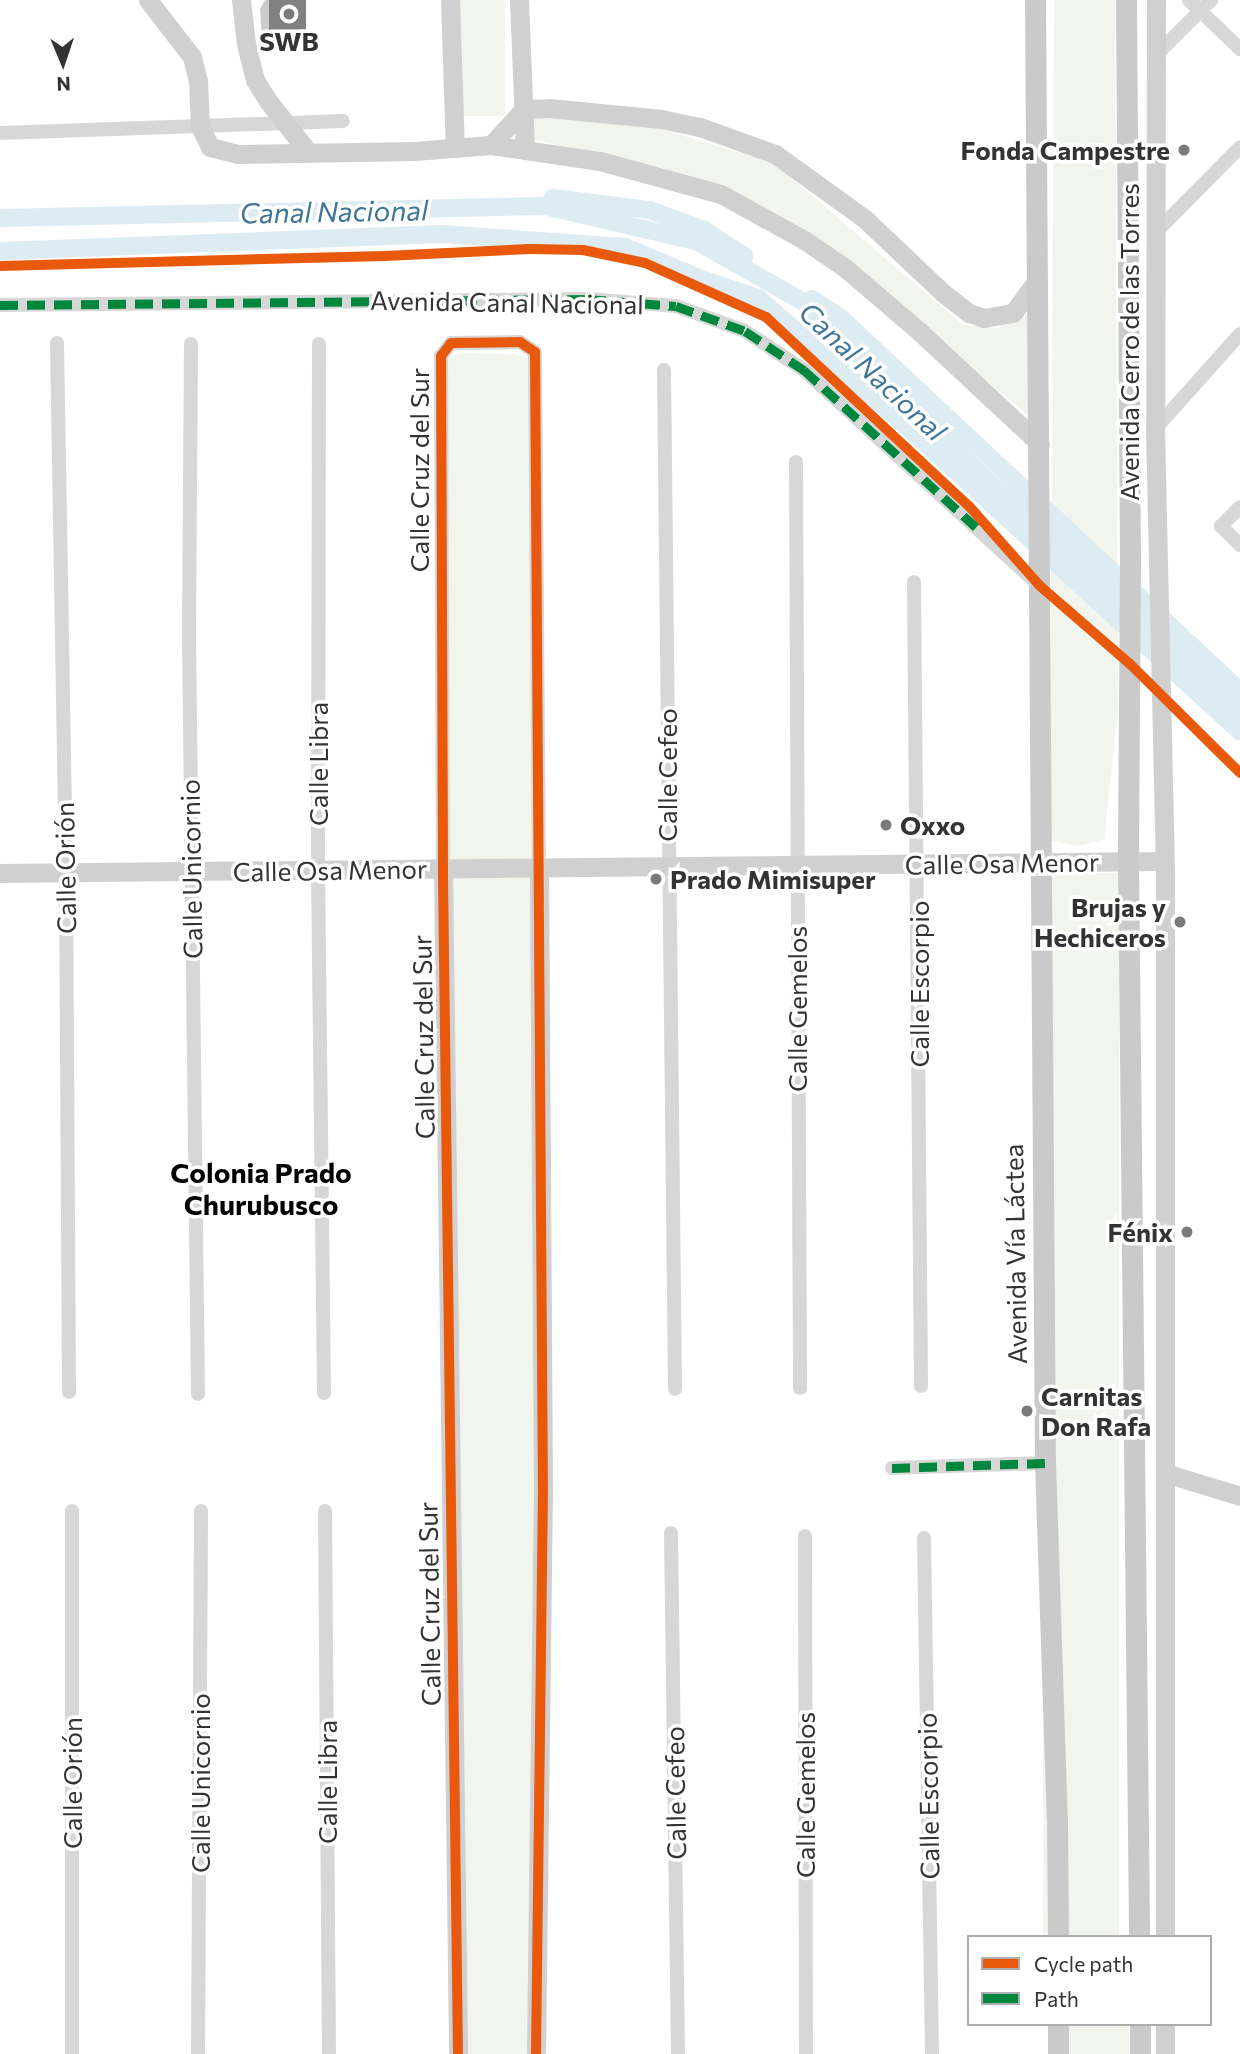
<!DOCTYPE html>
<html>
<head>
<meta charset="utf-8">
<style>
	body { margin:0 }
	#map { position:relative; width:1240px; height:2054px; overflow:hidden; background:#fff; font-family:Commissioner,sans-serif }
	div>[style] { position:absolute }
	[style*='--x'] { left:calc(var(--x)*1px); top:calc(var(--y)*1px); width:calc(var(--w)*1px); rotate:calc(var(--a)*1deg) }
	.green>* { inset:0; background:#f1f5ed; transform-origin:0 0 }
	.shadow>* { inset:0; background:#0003 }
	.canal>* { height:18px; margin:-9px; padding:0 9px; transform-origin:9px; border-radius:9px; background:#ddebf3 }
	.building>* { inset:0; background:#818181; transform-origin:0 0 }
	.street>* { height:14px; margin:-7px; padding:0 7px; transform-origin:7px; border-radius:7px; background:#d7d7d7 }
	.secondary>* { height:19px; margin:-9.5px; padding:0 9.5px; transform-origin:9.5px; border-radius:9.5px; background:#d0d0d0 }
	.primary>* { height:21px; margin:-10.5px; padding:0 10.5px; transform-origin:10.5px; border-radius:10.5px; background:#cacaca }
	.quiet>* { height:9px; margin-top:-4.5px; transform-origin:0; background:repeating-linear-gradient(90deg,#00873e 0 18px,transparent 0 27px) }
	.cycleway>* { height:10px; margin:-5px; padding:0 5px; transform-origin:5px; border-radius:5px; background:#e8590c }
	.dots>* { width:19px; height:19px; translate:-50% -50%; box-sizing:border-box; border:4px solid #fff; border-radius:50% }
	span { translate:-50% -50%; white-space:nowrap; text-align:center; line-height:1.15; -webkit-text-stroke:7px #fff; paint-order:stroke }
	.poi-label { font-size:26px; color:#333; font-weight:700 }
	.right { translate:-100% -50%; text-align:right }
	.left { translate:0 -50%; text-align:left }
	.street-label { font-size:26px; color:#333 }
	.water-label { font-size:28px; color:#3f7597; font-style:italic }
	.neighbourhood-label { font-size:28px; color:#000; font-weight:700 }
	.legend { position:absolute; left:967px; top:1935px; width:245px; height:91px; box-sizing:border-box; background:#fff; border:2px solid #adadad; margin:0; padding:9px 12px; list-style:none; font-size:21px; color:#333 }
	.legend li { display:flex; align-items:center; gap:14px; height:35px }
	.legend b { width:35px; border:2px solid #adadad }
	.north { position:absolute; left:28px; top:28px; width:70px; height:70px; -webkit-text-stroke:5px #fff; paint-order:stroke; rotate:178deg; font-size:19px; font-weight:700; line-height:28px; text-align:center; color:#333 }
	.north::after { content:''; display:block; margin:auto; width:24px; height:32px; background:#333; clip-path:polygon(50% 0,100% 100%,50% 72%,0 100%) }
</style>
</head>
<body>
<div id="map">
	<div class="green">
		<i style="left:460px;top:0;width:45px;height:116px"></i>
		<i style="clip-path:polygon(1054px 0,1115px 0,1118px 710px,1104px 840px,1077px 846px,1050px 840px)"></i>
		<i style="clip-path:polygon(555px 114px,661px 129px,774px 163px,963px 325px,997px 328px,1030px 312px,1030px 417px,837px 255px,720px 189px,530px 138px,532px 117px)"></i>
		<i style="clip-path:polygon(461px 353px,516px 354px,529px 359px,537px 891px,532px 2054px,464px 2054px,453px 1410px,446px 358px)"></i>
		<i style="left:1119px;top:873px;width:1064px;height:76px;rotate:90deg"></i>
		<i style="left:1063px;top:2024px;width:66px;height:30px"></i>
	</div>
	<div class="shadow">
		<i style="clip-path:polygon(265px 0,305px 0,306px 28px,296px 37px,262px 39px,260px 9px)"></i>
	</div>
	<div class="canal">
		<i style="--x:553;--y:198;--w:98;--a:7.1"></i>
		<i style="--x:650;--y:210;--w:58;--a:20.3"></i>
		<i style="--x:704;--y:230;--w:48;--a:33"></i>
		<i style="--x:0;--y:218;--w:545;--a:-1.26"></i>
		<i style="--x:545;--y:206;--w:155;--a:13.1"></i>
		<i style="--x:696;--y:241;--w:124;--a:29.5"></i>
		<i style="--x:804;--y:302;--w:250;--a:44.2"></i>
		<i style="--x:983;--y:476;--w:261;--a:42.2"></i>
		<i style="--x:1176;--y:651;--w:89;--a:44.1"></i>
		<i style="--x:0;--y:251;--w:442;--a:-2.2"></i>
		<i style="--x:442;--y:234;--w:183;--a:4.1"></i>
		<i style="--x:625;--y:247;--w:86;--a:22.7"></i>
		<i style="--x:704;--y:280;--w:57;--a:18.4"></i>
		<i style="--x:758;--y:298;--w:202;--a:40.8"></i>
		<i style="--x:911;--y:430;--w:446;--a:42.5"></i>
		<i style="--x:812;--y:299;--w:35;--a:33"></i>
		<i style="--x:841;--y:318;--w:546;--a:43.07"></i>
	</div>
	<div class="building">
		<i style="left:269px;top:0;width:37px;height:31px"></i>
	</div>
	<div class="street">
		<i style="--x:1189;--y:0;--w:71;--a:43.9"></i>
		<i style="--x:1154;--y:57;--w:81;--a:-45"></i>
		<i style="--x:0;--y:133;--w:343;--a:-2"></i>
		<i style="--x:1157;--y:231;--w:118;--a:-45.3"></i>
		<i style="--x:0;--y:305;--w:588;--a:-0.58"></i>
		<i style="--x:588;--y:299;--w:88;--a:4.5"></i>
		<i style="--x:676;--y:306;--w:73;--a:19.9"></i>
		<i style="--x:745;--y:331;--w:71;--a:33.5"></i>
		<i style="--x:804;--y:370;--w:320;--a:42.5"></i>
		<i style="--x:57;--y:343;--w:530;--a:89.03"></i>
		<i style="--x:66;--y:873;--w:519;--a:89.67"></i>
		<i style="--x:191;--y:344;--w:293;--a:90.4"></i>
		<i style="--x:189;--y:637;--w:757;--a:89.32"></i>
		<i style="--x:319;--y:344;--w:526;--a:90.11"></i>
		<i style="--x:318;--y:870;--w:523;--a:89.34"></i>
		<i style="--x:664;--y:370;--w:1019;--a:89.38"></i>
		<i style="--x:1155;--y:429;--w:127;--a:-48.2"></i>
		<i style="--x:796;--y:462;--w:926;--a:89.75"></i>
		<i style="--x:1240;--y:507;--w:27;--a:135"></i>
		<i style="--x:1221;--y:526;--w:27;--a:45"></i>
		<i style="--x:914;--y:582;--w:804;--a:89.5"></i>
		<i style="--x:443;--y:869;--w:513;--a:-90.22"></i>
		<i style="--x:441;--y:356;--w:16;--a:-52"></i>
		<i style="--x:451;--y:343;--w:69;--a:-0.8"></i>
		<i style="--x:520;--y:342;--w:18;--a:34"></i>
		<i style="--x:535;--y:352;--w:516;--a:89.56"></i>
		<i style="--x:892;--y:1468;--w:153;--a:-1.9"></i>
		<i style="--x:325;--y:1511;--w:543;--a:89.58"></i>
		<i style="--x:671;--y:1533;--w:521;--a:89.23"></i>
		<i style="--x:805;--y:1536;--w:518;--a:89.89"></i>
		<i style="--x:924;--y:1538;--w:516;--a:89.11"></i>
		<i style="--x:72;--y:2054;--w:543;--a:-90"></i>
		<i style="--x:198;--y:2054;--w:543;--a:-89.68"></i>
	</div>
	<div class="secondary">
		<i style="--x:148;--y:0;--w:72;--a:52.3"></i>
		<i style="--x:192;--y:57;--w:25;--a:76"></i>
		<i style="--x:198;--y:81;--w:46;--a:87.5"></i>
		<i style="--x:200;--y:127;--w:22;--a:63"></i>
		<i style="--x:210;--y:147;--w:29;--a:14"></i>
		<i style="--x:238;--y:154;--w:176;--a:-1"></i>
		<i style="--x:414;--y:151;--w:77;--a:-4.5"></i>
		<i style="--x:491;--y:145;--w:110;--a:8.4"></i>
		<i style="--x:600;--y:161;--w:125;--a:15.3"></i>
		<i style="--x:721;--y:194;--w:95;--a:29"></i>
		<i style="--x:804;--y:240;--w:48;--a:34"></i>
		<i style="--x:844;--y:267;--w:100;--a:40.5"></i>
		<i style="--x:920;--y:332;--w:164;--a:43"></i>
		<i style="--x:241;--y:0;--w:44;--a:83.5"></i>
		<i style="--x:246;--y:44;--w:37;--a:76"></i>
		<i style="--x:255;--y:80;--w:25;--a:58"></i>
		<i style="--x:268;--y:101;--w:66;--a:51.7"></i>
		<i style="--x:450;--y:0;--w:147;--a:88.1"></i>
		<i style="--x:519;--y:0;--w:150;--a:87.7"></i>
		<i style="--x:1156;--y:0;--w:429;--a:90.1"></i>
		<i style="--x:1155;--y:429;--w:450;--a:88.7"></i>
		<i style="--x:1165;--y:879;--w:1058;--a:90"></i>
		<i style="--x:491;--y:145;--w:49;--a:-47.5"></i>
		<i style="--x:524;--y:109;--w:25;--a:-2"></i>
		<i style="--x:549;--y:108;--w:113;--a:5.6"></i>
		<i style="--x:661;--y:119;--w:40;--a:12"></i>
		<i style="--x:700;--y:127;--w:80;--a:19.8"></i>
		<i style="--x:775;--y:154;--w:111;--a:35.8"></i>
		<i style="--x:865;--y:219;--w:106;--a:43.5"></i>
		<i style="--x:942;--y:292;--w:34;--a:38"></i>
		<i style="--x:969;--y:313;--w:16;--a:18"></i>
		<i style="--x:984;--y:318;--w:29;--a:-10"></i>
		<i style="--x:1013;--y:313;--w:42;--a:-53.7"></i>
		<i style="--x:443;--y:869;--w:1185;--a:89.27"></i>
		<i style="--x:0;--y:873;--w:1164;--a:-0.59"></i>
		<i style="--x:1165;--y:1473;--w:78;--a:17"></i>
		<i style="--x:1165;--y:2024;--w:30;--a:90"></i>
		<i style="--x:536;--y:2054;--w:566;--a:-89.29"></i>
		<i style="--x:543;--y:1488;--w:620;--a:-90.37"></i>
	</div>
	<div class="primary">
		<i style="--x:1035;--y:0;--w:1463;--a:89.61"></i>
		<i style="--x:1045;--y:1463;--w:356;--a:88.1"></i>
		<i style="--x:1057;--y:1819;--w:118;--a:89.5"></i>
		<i style="--x:1126;--y:0;--w:563;--a:89.59"></i>
		<i style="--x:1130;--y:563;--w:299;--a:90.4"></i>
		<i style="--x:1128;--y:862;--w:1075;--a:89.41"></i>
		<i style="--x:1058;--y:2024;--w:30;--a:90"></i>
		<i style="--x:1140;--y:2024;--w:30;--a:90"></i>
	</div>
	<div class="quiet">
		<i style="--x:0;--y:305;--w:588;--a:-0.58"></i>
		<i style="--x:588;--y:299;--w:88;--a:4.5"></i>
		<i style="--x:676;--y:306;--w:73;--a:19.9"></i>
		<i style="--x:745;--y:331;--w:71;--a:33.5"></i>
		<i style="--x:804;--y:370;--w:233;--a:42.4"></i>
		<i style="--x:892;--y:1468;--w:153;--a:-1.9"></i>
	</div>
	<div class="cycleway">
		<i style="--x:0;--y:266;--w:385;--a:-1.5"></i>
		<i style="--x:385;--y:256;--w:145;--a:-2.8"></i>
		<i style="--x:530;--y:249;--w:53;--a:1.1"></i>
		<i style="--x:583;--y:250;--w:63;--a:11.8"></i>
		<i style="--x:645;--y:263;--w:133;--a:24.1"></i>
		<i style="--x:766;--y:317;--w:277;--a:43"></i>
		<i style="--x:969;--y:506;--w:107;--a:48.4"></i>
		<i style="--x:1040;--y:586;--w:119;--a:40.9"></i>
		<i style="--x:1130;--y:664;--w:155;--a:44.7"></i>
		<i style="--x:458;--y:2054;--w:1185;--a:-90.73"></i>
		<i style="--x:443;--y:869;--w:513;--a:-90.22"></i>
		<i style="--x:441;--y:356;--w:16;--a:-52"></i>
		<i style="--x:451;--y:343;--w:69;--a:-0.8"></i>
		<i style="--x:520;--y:342;--w:18;--a:34"></i>
		<i style="--x:535;--y:352;--w:1136;--a:89.6"></i>
		<i style="--x:543;--y:1488;--w:566;--a:90.71"></i>
	</div>
	<div class="dots">
		<i style="left:289px;top:14px;background:#7a7a7a"></i>
		<i style="left:1184px;top:150px;background:#7a7a7a"></i>
		<i style="left:886px;top:825px;background:#7a7a7a"></i>
		<i style="left:656px;top:879px;background:#7a7a7a"></i>
		<i style="left:1180px;top:922px;background:#7a7a7a"></i>
		<i style="left:1187px;top:1232px;background:#7a7a7a"></i>
		<i style="left:1027px;top:1411px;background:#7a7a7a"></i>
	</div>
	<div class="poi-label">
		<span style="left:289px;top:41px">SWB</span>
		<span class="right" style="left:1170px;top:150px">Fonda Campestre</span>
		<span class="left" style="left:900px;top:825px">Oxxo</span>
		<span class="left" style="left:670px;top:879px">Prado Mimisuper</span>
		<span class="right" style="left:1166px;top:922px">Brujas y<br>Hechiceros</span>
		<span class="right" style="left:1173px;top:1232px">Fénix</span>
		<span class="left" style="left:1041px;top:1411px">Carnitas<br>Don Rafa</span>
	</div>
	<div class="street-label">
		<span style="left:507px;top:302px;rotate:1deg">Avenida Canal Nacional</span>
		<span style="left:1129px;top:342px;rotate:-90deg">Avenida Cerro de las Torres</span>
		<span style="left:419px;top:470px;rotate:-90deg">Calle Cruz del Sur</span>
		<span style="left:318px;top:764px;rotate:-90deg">Calle Libra</span>
		<span style="left:667px;top:775px;rotate:-90deg">Calle Cefeo</span>
		<span style="left:1002px;top:863px;rotate:-1deg">Calle Osa Menor</span>
		<span style="left:65px;top:868px;rotate:-91deg">Calle Orión</span>
		<span style="left:191px;top:869px;rotate:-91deg">Calle Unicornio</span>
		<span style="left:330px;top:870px;rotate:-1deg">Calle Osa Menor</span>
		<span style="left:919px;top:984px;rotate:-90deg">Calle Escorpio</span>
		<span style="left:797px;top:1009px;rotate:-90deg">Calle Gemelos</span>
		<span style="left:423px;top:1037px;rotate:-91deg">Calle Cruz del Sur</span>
		<span style="left:1015px;top:1254px;rotate:-91deg">Avenida Vía Láctea</span>
		<span style="left:429px;top:1604px;rotate:-91deg">Calle Cruz del Sur</span>
		<span style="left:327px;top:1782px;rotate:-90deg">Calle Libra</span>
		<span style="left:72px;top:1783px;rotate:-90deg">Calle Orión</span>
		<span style="left:200px;top:1783px;rotate:-90deg">Calle Unicornio</span>
		<span style="left:675px;top:1793px;rotate:-91deg">Calle Cefeo</span>
		<span style="left:805px;top:1795px;rotate:-90deg">Calle Gemelos</span>
		<span style="left:928px;top:1796px;rotate:-91deg">Calle Escorpio</span>
	</div>
	<div class="water-label">
		<span style="left:334px;top:211px;rotate:-1deg">Canal Nacional</span>
		<span style="left:873px;top:371px;rotate:43deg">Canal Nacional</span>
	</div>
	<div class="neighbourhood-label">
		<span style="left:261px;top:1188px">Colonia Prado<br>Churubusco</span>
	</div>
	<ul class="legend">
	<li><b style="height:9px;background:#e8590c"></b>Cycle path</li>
	<li><b style="height:9px;background:#00873e"></b>Path</li>
	</ul>
	<div class="north">N</div>
</div>
</body>
</html>
